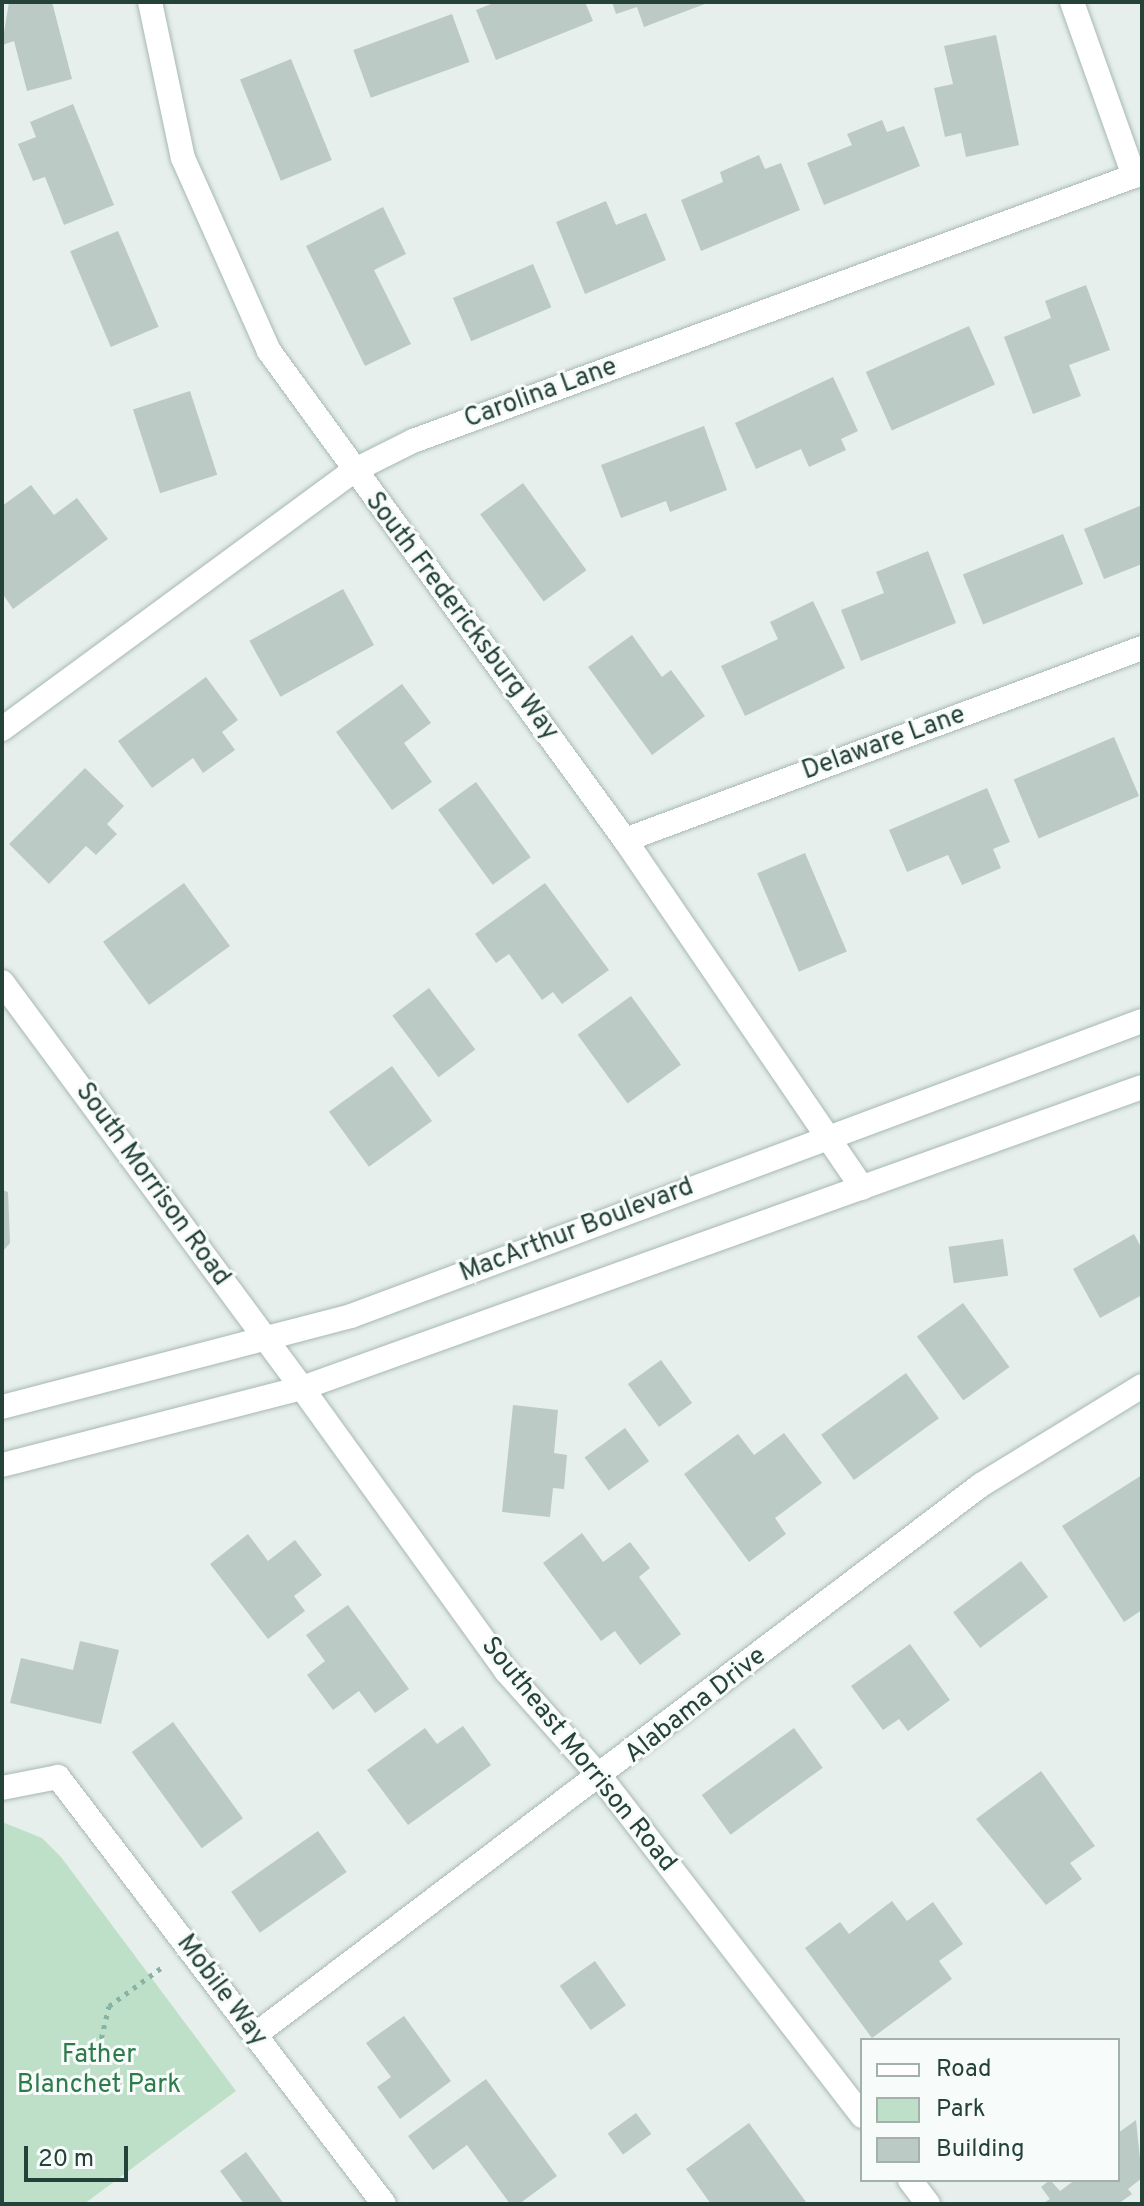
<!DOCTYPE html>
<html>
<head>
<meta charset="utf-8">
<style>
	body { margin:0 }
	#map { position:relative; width:1144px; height:2206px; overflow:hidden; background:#e6efeb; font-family:Overpass,sans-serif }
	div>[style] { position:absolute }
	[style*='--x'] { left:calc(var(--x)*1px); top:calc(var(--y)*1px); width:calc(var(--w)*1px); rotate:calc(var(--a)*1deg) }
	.green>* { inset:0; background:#bfe0c8 }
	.building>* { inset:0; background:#bbcac4; transform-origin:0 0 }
	.path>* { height:5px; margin-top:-2.5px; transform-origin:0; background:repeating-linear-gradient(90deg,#86b3a5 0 4px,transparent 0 10px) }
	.roads { filter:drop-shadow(0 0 2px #a8b8b2) drop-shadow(0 0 2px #a8b8b2) }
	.minor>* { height:24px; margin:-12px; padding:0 12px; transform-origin:12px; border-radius:12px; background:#fff }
	.tertiary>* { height:24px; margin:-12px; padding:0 12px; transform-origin:12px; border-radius:12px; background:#fff }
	span { translate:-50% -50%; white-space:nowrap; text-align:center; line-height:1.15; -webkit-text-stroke:6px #f7fbf9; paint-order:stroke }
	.street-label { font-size:26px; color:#24423a }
	.park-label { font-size:26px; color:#2d7a4b }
	.frame { position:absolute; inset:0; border:4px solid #24423a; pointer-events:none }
	.legend { position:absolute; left:860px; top:2038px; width:260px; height:144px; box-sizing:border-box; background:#f7fbf9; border:2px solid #a3b1ad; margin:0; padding:10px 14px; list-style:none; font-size:24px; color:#24423a }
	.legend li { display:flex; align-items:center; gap:16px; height:40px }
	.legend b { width:40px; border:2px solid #a3b1ad }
	.scale { position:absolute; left:24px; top:2146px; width:104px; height:36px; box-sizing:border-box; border:4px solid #24423a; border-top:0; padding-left:10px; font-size:24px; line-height:28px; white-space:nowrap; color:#24423a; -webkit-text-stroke:6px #f7fbf9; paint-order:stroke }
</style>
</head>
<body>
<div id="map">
	<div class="green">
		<i style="clip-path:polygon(2px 1822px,42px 1838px,61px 1857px,236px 2091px,84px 2204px,2px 2204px)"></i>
	</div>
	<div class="building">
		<i style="clip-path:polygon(9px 2px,52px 2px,72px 79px,27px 91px,14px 41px,2px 45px)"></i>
		<i style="clip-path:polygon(496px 2px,585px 2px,593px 21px,496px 60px,476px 10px)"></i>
		<i style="clip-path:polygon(612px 2px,710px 2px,644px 27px,637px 7px,616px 14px)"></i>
		<i style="left:452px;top:14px;width:51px;height:105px;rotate:70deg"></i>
		<i style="clip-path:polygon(996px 35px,1019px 145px,966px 157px,961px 133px,945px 137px,934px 88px,953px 84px,944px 46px)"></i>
		<i style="left:291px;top:59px;width:109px;height:55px;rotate:68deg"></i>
		<i style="clip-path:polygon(73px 104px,114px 205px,64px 225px,45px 177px,33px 181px,18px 144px,36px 137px,30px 122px)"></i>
		<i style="clip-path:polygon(882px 120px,887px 132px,904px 126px,920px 166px,824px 205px,807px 163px,852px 145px,847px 134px)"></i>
		<i style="clip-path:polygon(759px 155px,765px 169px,781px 163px,800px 210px,701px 251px,681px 200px,723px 182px,720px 172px)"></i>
		<i style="clip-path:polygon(606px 201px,616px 225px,646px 213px,666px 260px,585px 294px,556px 222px)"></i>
		<i style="clip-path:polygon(383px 207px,406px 254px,374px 270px,411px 344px,365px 366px,306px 246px)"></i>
		<i style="left:118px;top:231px;width:104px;height:52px;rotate:67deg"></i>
		<i style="left:533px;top:264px;width:47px;height:87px;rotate:67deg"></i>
		<i style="clip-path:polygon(1086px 285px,1110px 350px,1069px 365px,1081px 396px,1033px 414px,1004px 337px,1051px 318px,1045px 301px)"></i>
		<i style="left:969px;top:326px;width:64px;height:113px;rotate:66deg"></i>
		<i style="clip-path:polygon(833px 377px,858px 431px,841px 439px,846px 450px,809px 467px,801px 449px,756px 469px,735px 423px)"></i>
		<i style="left:190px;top:391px;width:88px;height:60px;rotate:72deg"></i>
		<i style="clip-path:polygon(704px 426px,727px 490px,670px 512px,666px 501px,621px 518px,601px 465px)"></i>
		<i style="left:523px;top:483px;width:108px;height:53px;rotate:54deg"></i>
		<i style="clip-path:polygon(31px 485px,54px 515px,77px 498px,108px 539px,13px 609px,2px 593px,2px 506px)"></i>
		<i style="clip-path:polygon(1142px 505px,1142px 564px,1104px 579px,1084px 529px)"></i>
		<i style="left:1063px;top:534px;width:54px;height:108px;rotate:68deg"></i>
		<i style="clip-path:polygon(928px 551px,956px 623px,861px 661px,841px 610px,884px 593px,876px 572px)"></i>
		<i style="left:343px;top:589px;width:64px;height:107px;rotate:61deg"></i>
		<i style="clip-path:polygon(813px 601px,845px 668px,745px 716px,721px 666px,778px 639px,770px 622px)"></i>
		<i style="clip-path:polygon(632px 635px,662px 677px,671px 670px,705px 716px,652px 755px,588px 667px)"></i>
		<i style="clip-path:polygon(206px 677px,238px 720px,222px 732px,235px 750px,203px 773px,193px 758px,152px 788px,118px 741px)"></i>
		<i style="clip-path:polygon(402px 684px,431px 723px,404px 743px,432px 782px,392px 810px,336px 732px)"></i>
		<i style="left:1114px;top:737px;width:64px;height:109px;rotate:67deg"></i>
		<i style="clip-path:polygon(85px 768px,124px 806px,107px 824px,117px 834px,96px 855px,86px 846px,49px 884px,9px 844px)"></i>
		<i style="left:476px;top:782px;width:93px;height:47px;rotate:54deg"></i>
		<i style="clip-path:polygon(987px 788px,1010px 842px,993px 849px,1001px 868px,962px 885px,948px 855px,907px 872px,889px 830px)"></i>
		<i style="left:805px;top:853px;width:107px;height:52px;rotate:67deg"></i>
		<i style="left:184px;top:883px;width:78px;height:100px;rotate:54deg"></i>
		<i style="clip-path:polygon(545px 883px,609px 970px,562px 1004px,553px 992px,542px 1000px,509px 954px,496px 963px,475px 934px)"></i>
		<i style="left:429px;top:988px;width:77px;height:46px;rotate:53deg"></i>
		<i style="left:631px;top:996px;width:85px;height:66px;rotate:54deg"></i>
		<i style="left:392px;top:1066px;width:68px;height:78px;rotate:54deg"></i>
		<i style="clip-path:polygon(2px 1190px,8px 1192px,10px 1243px,2px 1252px)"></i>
		<i style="clip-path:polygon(1134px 1234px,1142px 1249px,1142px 1295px,1100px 1318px,1073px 1269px)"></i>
		<i style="left:1003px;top:1239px;width:37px;height:55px;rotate:82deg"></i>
		<i style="left:963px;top:1303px;width:79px;height:57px;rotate:54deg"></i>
		<i style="left:661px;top:1360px;width:53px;height:41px;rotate:54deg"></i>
		<i style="left:906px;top:1373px;width:56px;height:105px;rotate:54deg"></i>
		<i style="clip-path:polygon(513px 1405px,558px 1410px,554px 1453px,567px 1455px,564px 1489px,553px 1488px,550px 1517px,502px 1512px)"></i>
		<i style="left:625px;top:1428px;width:41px;height:50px;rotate:54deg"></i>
		<i style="clip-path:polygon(784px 1433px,822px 1483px,775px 1518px,786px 1534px,749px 1562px,684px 1474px,738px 1434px,754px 1455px)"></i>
		<i style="clip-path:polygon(1142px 1475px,1142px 1610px,1124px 1622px,1062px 1526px)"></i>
		<i style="clip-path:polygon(582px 1533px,603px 1562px,630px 1542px,650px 1568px,639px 1577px,681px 1634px,640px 1665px,615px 1631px,601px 1641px,543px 1563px)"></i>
		<i style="clip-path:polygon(248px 1534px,268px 1561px,295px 1540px,322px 1575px,294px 1596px,305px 1611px,268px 1639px,210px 1564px)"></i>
		<i style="left:1021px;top:1561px;width:45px;height:85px;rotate:53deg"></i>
		<i style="clip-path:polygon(348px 1605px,409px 1689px,375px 1713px,359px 1691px,333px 1710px,307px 1675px,325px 1661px,306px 1635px)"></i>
		<i style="clip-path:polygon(80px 1641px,119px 1650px,101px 1724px,10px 1703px,21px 1658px,73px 1670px)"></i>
		<i style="clip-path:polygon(910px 1644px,950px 1700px,908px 1731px,899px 1719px,883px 1730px,851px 1686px)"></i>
		<i style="left:173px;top:1722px;width:119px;height:51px;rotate:54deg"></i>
		<i style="clip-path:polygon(463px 1726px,491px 1765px,408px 1825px,367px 1770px,425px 1728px,437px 1744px)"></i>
		<i style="left:794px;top:1728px;width:49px;height:114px;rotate:54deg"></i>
		<i style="clip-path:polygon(1041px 1771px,1095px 1846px,1070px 1863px,1082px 1879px,1046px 1905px,976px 1819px)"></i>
		<i style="left:318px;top:1831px;width:50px;height:106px;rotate:55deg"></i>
		<i style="clip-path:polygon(892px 1901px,907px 1921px,933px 1902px,963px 1944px,939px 1961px,952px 1979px,872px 2038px,805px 1948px,840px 1922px,849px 1934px)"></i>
		<i style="left:595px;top:1961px;width:54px;height:43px;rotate:55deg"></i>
		<i style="clip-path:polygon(404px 2016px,451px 2081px,400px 2119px,377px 2087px,391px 2077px,366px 2043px)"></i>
		<i style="clip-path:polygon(486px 2079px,557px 2176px,519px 2204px,510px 2204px,467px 2145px,433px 2170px,408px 2136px)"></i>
		<i style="left:636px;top:2113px;width:26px;height:35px;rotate:54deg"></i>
		<i style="clip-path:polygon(1136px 2120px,1142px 2178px,1128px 2189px,1132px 2194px,1118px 2204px,1042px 2204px,1050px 2199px,1041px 2187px,1050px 2180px,1060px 2191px,1075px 2180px,1118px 2180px,1118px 2133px)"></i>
		<i style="clip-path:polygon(749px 2123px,806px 2202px,803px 2204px,711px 2204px,686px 2169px)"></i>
		<i style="clip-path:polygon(246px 2152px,284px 2204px,244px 2204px,220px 2171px)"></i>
	</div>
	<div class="path">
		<i style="--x:79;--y:2062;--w:24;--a:-35"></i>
		<i style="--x:99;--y:2048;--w:43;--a:-76.6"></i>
		<i style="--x:109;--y:2006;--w:69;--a:-36.2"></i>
	</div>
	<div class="roads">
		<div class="minor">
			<i style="--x:150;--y:2;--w:159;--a:78.1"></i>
			<i style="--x:183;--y:158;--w:211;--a:66"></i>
			<i style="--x:269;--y:351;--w:605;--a:53.94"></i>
			<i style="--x:625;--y:840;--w:421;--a:55.7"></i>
			<i style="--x:1072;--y:2;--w:185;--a:70.4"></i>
			<i style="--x:2;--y:729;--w:436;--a:-36.3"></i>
			<i style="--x:353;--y:471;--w:67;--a:-26.6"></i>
			<i style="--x:413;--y:441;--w:777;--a:-20.18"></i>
			<i style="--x:625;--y:840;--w:552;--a:-20.37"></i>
			<i style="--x:302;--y:1388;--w:349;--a:54.2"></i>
			<i style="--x:506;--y:1671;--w:144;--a:48.4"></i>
			<i style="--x:602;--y:1779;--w:426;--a:52.3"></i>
			<i style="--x:2;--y:1788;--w:57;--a:-11.1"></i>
			<i style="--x:58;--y:1777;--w:537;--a:52.64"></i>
			<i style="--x:255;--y:2035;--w:911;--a:-37.15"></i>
			<i style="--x:981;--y:1485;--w:189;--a:-31.6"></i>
			<i style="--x:910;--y:2180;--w:30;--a:53"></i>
		</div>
		<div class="tertiary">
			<i style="--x:2;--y:982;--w:505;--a:53.54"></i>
			<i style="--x:2;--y:1407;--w:361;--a:-14.6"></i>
			<i style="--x:351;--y:1316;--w:844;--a:-20.45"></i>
			<i style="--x:2;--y:1465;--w:310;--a:-14.4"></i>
			<i style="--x:302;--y:1388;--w:892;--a:-19.71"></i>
		</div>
	</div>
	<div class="street-label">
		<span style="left:541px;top:394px;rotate:-20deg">Carolina Lane</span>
		<span style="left:461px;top:617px;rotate:53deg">South Fredericksburg Way</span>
		<span style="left:884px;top:744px;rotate:-20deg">Delaware Lane</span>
		<span style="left:152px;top:1185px;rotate:54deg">South Morrison Road</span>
		<span style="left:577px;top:1231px;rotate:-21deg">MacArthur Boulevard</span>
		<span style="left:696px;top:1706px;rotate:-38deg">Alabama Drive</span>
		<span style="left:578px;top:1755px;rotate:51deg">Southeast Morrison Road</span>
		<span style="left:221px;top:1991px;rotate:53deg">Mobile Way</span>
	</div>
	<div class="park-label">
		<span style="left:99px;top:2071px">Father<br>Blanchet Park</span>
	</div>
	<div class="frame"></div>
	<ul class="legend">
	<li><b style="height:10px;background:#fff"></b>Road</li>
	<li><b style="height:22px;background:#bfe0c8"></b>Park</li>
	<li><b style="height:22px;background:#bbcac4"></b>Building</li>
	</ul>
	<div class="scale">20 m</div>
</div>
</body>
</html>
